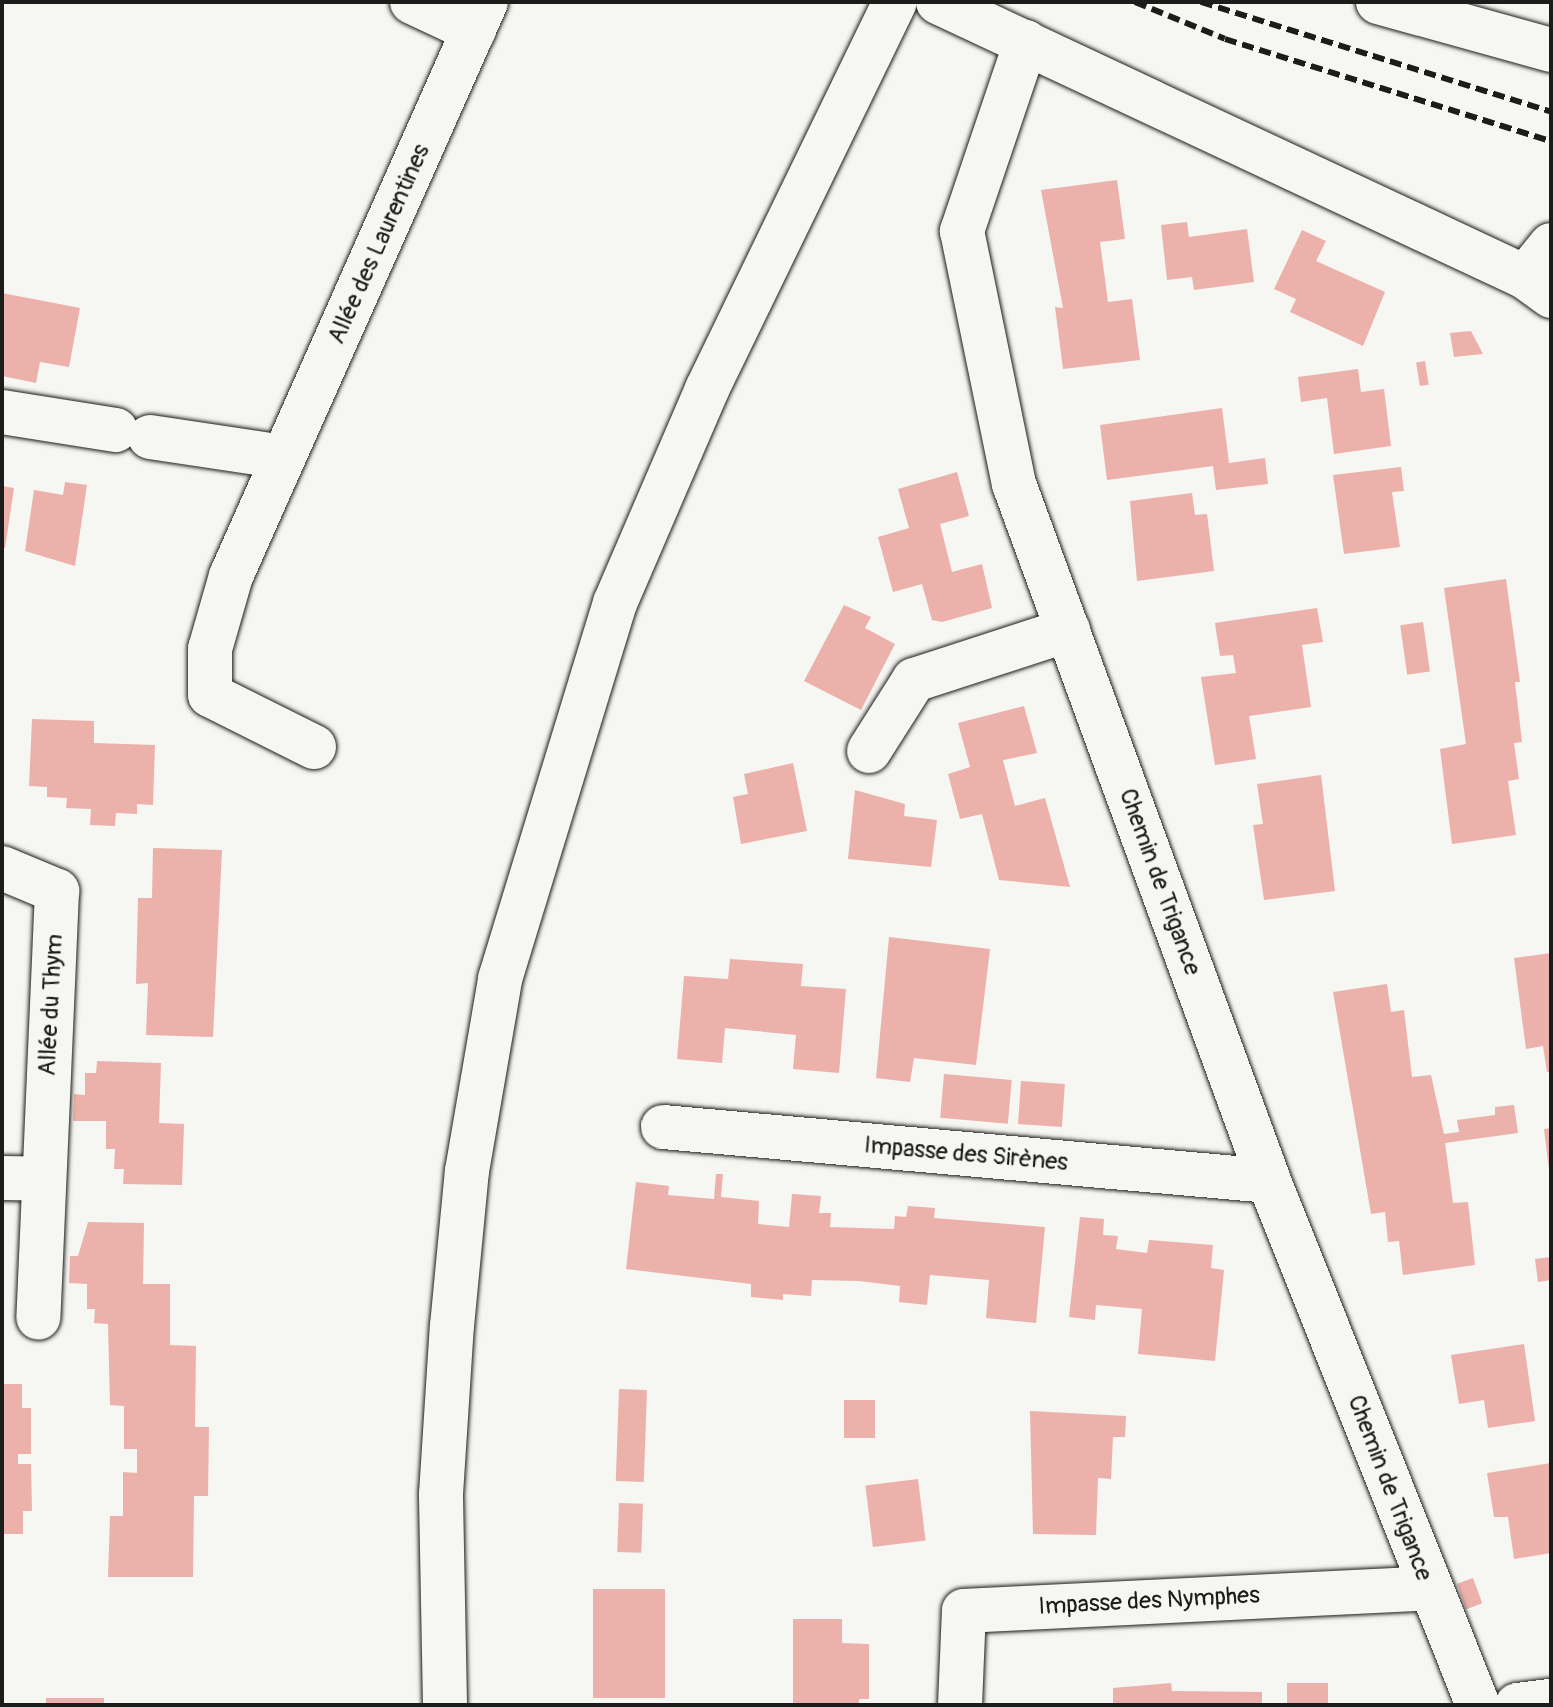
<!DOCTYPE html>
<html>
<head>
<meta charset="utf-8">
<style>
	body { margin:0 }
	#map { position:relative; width:1553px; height:1707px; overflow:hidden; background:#f6f6f2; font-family:Pangolin,sans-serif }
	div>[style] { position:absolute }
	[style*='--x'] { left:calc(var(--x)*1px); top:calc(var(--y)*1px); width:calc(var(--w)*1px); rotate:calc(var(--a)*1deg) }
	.building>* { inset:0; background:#ecb1ab; transform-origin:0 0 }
	.roads { filter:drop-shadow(0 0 2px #1c1c1c) drop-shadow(0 0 2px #1c1c1c) }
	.minor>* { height:44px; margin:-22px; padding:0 22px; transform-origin:22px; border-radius:22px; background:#f6f6f2 }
	.major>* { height:44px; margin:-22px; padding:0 22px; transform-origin:22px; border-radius:22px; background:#f6f6f2 }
	.rail>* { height:6px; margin-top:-3px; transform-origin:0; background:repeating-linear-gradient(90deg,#1c1c1c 0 12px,transparent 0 18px) }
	span { translate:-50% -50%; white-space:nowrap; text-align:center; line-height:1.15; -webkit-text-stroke:8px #f6f6f2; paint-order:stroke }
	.street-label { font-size:24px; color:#1c1c1c }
	.frame { position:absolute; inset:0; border:4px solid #1c1c1c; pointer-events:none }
</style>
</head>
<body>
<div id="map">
	<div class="building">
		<i style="clip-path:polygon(1117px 180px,1125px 239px,1100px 242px,1108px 302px,1132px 299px,1140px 360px,1063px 369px,1055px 307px,1063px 308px,1041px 190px)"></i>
		<i style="clip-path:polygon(1187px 222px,1189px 237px,1247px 229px,1254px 282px,1194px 290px,1192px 277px,1167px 280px,1161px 225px)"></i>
		<i style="clip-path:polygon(1302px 230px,1326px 241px,1316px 261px,1385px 292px,1363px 346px,1290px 312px,1296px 299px,1274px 289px)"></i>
		<i style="clip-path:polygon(2px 293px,80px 308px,69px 367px,40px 362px,36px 383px,2px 376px)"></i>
		<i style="clip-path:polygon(1471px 331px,1483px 354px,1454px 357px,1450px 333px)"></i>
		<i style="left:1425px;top:361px;width:24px;height:9px;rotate:81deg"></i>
		<i style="clip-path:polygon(1358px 369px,1361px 392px,1384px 389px,1391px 446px,1334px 454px,1327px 398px,1301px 402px,1298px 377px)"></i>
		<i style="clip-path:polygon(1222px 408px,1229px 463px,1265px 458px,1268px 484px,1216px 490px,1213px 466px,1107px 480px,1100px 425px)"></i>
		<i style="clip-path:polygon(1401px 467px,1404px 491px,1392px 492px,1400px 547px,1344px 554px,1333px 475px)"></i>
		<i style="clip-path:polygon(957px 472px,969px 516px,940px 524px,952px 572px,982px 564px,992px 608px,942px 622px,932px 620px,922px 584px,893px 592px,878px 537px,909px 528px,898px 489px)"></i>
		<i style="clip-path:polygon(65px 482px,87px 485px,75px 566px,25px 551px,34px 490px,63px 495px)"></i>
		<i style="clip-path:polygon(2px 486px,14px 488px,5px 548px,2px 547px)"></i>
		<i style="clip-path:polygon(1192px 493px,1195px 515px,1207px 514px,1214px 571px,1137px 581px,1130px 501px)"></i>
		<i style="clip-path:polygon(1506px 579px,1520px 682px,1515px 682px,1522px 742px,1514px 743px,1519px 779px,1508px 781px,1516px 835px,1452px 844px,1440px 749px,1466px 744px,1444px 588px)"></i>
		<i style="clip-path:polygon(844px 605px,871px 617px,865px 628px,895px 644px,861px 710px,804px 681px)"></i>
		<i style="clip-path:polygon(1317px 608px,1323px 642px,1302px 645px,1311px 707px,1249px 716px,1256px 759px,1215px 765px,1201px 677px,1236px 673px,1233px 655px,1220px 656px,1215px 623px)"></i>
		<i style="left:1423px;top:622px;width:50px;height:23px;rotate:82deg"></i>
		<i style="clip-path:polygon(1024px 706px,1037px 753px,1003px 760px,1015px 806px,1045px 798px,1070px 887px,999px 880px,982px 814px,960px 819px,953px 793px,948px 774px,970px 767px,958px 723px)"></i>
		<i style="clip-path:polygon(32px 719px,94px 721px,94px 743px,155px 745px,153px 805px,137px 804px,137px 814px,116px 813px,115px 826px,90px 825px,91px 809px,66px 808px,67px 798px,47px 797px,47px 787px,29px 786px)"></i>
		<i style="clip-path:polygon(793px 763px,807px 831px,741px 844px,733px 797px,748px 794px,744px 774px)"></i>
		<i style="clip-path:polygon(1321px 775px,1335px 891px,1264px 900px,1253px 825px,1263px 824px,1257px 784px)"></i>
		<i style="clip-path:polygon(855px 790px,905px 804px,904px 816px,937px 820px,931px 867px,848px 859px)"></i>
		<i style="clip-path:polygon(153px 848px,222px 850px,213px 1037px,146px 1035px,148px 983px,136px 984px,138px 898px,152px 898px)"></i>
		<i style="clip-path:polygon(889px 937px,990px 949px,976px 1065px,914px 1058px,910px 1082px,876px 1078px)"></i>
		<i style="clip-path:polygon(1551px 953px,1551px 1072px,1547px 1072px,1543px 1046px,1526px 1049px,1514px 958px)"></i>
		<i style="clip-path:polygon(730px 959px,803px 964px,801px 986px,846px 989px,839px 1073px,793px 1069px,796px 1035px,725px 1028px,722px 1063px,677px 1059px,684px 976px,728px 979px)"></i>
		<i style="clip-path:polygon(1387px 984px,1391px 1012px,1404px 1010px,1412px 1077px,1431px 1075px,1444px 1134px,1459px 1132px,1457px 1120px,1495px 1115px,1495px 1107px,1514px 1105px,1518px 1133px,1445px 1143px,1453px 1203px,1468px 1202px,1475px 1265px,1403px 1275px,1399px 1241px,1388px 1242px,1385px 1212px,1371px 1214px,1333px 992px)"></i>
		<i style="clip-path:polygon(97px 1061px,161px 1063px,159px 1123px,184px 1124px,182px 1185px,123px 1184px,124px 1169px,114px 1169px,115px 1149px,106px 1149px,106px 1121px,73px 1121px,74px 1094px,85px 1095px,85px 1073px,96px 1073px)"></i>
		<i style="left:944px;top:1074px;width:68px;height:44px;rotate:5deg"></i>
		<i style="left:1021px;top:1081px;width:44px;height:43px;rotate:4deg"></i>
		<i style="clip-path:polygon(1551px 1128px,1551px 1169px,1549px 1169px,1544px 1129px)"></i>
		<i style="clip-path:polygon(716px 1174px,723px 1174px,721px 1197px,759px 1201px,758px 1224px,789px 1227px,792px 1194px,821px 1196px,819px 1213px,831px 1213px,830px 1227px,894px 1229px,895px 1216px,906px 1217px,908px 1206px,935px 1208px,934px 1218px,1045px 1227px,1036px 1323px,986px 1318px,989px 1280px,930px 1275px,927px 1305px,899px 1302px,900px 1286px,859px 1281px,812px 1280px,811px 1296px,783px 1294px,783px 1300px,751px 1297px,751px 1284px,626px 1269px,636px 1182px,669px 1186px,668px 1195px,714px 1199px)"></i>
		<i style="clip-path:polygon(1080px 1217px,1104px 1219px,1103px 1235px,1118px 1236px,1116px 1249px,1147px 1253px,1149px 1240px,1213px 1245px,1211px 1268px,1224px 1270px,1215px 1361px,1138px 1354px,1142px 1309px,1096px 1305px,1095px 1320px,1069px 1317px)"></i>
		<i style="clip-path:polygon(88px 1222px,144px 1223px,143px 1284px,170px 1284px,170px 1345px,196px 1346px,195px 1427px,209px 1427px,208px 1496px,194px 1496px,193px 1577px,108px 1577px,110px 1516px,123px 1516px,123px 1472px,137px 1473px,137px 1449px,124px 1449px,124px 1406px,110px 1405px,108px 1324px,94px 1323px,95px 1309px,87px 1309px,87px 1284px,69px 1283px,70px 1256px,78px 1256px)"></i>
		<i style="clip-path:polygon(1551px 1257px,1551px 1280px,1538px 1282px,1535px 1259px)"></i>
		<i style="clip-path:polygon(1524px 1344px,1535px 1421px,1488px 1428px,1484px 1400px,1459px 1404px,1451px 1355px)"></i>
		<i style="clip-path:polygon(2px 1384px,22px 1384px,22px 1408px,31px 1408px,31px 1454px,18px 1454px,18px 1464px,31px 1464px,32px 1511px,23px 1511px,23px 1534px,2px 1534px)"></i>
		<i style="left:619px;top:1389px;width:28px;height:92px;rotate:2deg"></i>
		<i style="left:844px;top:1400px;width:31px;height:38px"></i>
		<i style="clip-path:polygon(1030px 1411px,1126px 1416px,1125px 1437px,1113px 1437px,1111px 1479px,1098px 1478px,1096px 1535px,1033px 1534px)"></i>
		<i style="clip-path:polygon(1551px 1463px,1551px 1553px,1514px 1559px,1508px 1517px,1494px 1517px,1487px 1473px)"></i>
		<i style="left:918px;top:1479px;width:62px;height:53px;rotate:83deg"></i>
		<i style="left:619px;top:1503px;width:24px;height:49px;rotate:2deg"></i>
		<i style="left:1473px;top:1578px;width:27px;height:17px;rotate:70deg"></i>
		<i style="left:593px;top:1589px;width:72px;height:109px"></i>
		<i style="clip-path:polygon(793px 1619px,842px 1619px,842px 1643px,869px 1644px,869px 1699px,859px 1699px,859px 1705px,793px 1705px)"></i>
		<i style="clip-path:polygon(1171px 1683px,1172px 1691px,1262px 1692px,1262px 1705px,1113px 1705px,1113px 1688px)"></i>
		<i style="left:1328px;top:1683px;width:22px;height:41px;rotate:90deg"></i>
		<i style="left:46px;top:1698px;width:58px;height:7px"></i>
	</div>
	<div class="roads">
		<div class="minor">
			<i style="--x:412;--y:2;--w:68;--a:25.1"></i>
			<i style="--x:938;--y:2;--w:648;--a:25.1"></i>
			<i style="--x:1525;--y:277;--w:32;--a:36"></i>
			<i style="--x:1378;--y:2;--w:180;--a:15.5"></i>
			<i style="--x:1026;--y:42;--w:200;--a:108.7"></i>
			<i style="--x:962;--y:231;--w:258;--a:78.4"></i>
			<i style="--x:1014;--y:484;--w:742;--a:69.9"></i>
			<i style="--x:1269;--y:1181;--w:564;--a:68.26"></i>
			<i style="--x:1525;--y:277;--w:41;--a:-50.9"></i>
			<i style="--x:2;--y:412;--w:115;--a:9"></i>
			<i style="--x:150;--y:437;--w:135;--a:8.5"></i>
			<i style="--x:314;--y:747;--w:116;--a:-153.4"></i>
			<i style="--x:210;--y:695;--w:46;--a:-90"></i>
			<i style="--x:210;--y:649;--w:76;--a:-74"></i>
			<i style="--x:231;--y:576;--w:628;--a:-66.05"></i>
			<i style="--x:869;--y:751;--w:84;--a:-57.6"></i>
			<i style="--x:914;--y:680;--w:162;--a:-18"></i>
			<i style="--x:2;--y:868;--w:60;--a:22.7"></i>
			<i style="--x:57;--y:891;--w:427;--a:92.5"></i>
			<i style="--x:663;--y:1127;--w:608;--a:5.09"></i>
			<i style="--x:2;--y:1178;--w:39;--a:1"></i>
			<i style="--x:960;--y:1705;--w:94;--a:-87.6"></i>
			<i style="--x:964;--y:1611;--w:466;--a:-2.8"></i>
			<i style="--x:1517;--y:1705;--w:34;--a:-7"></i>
		</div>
		<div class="major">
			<i style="--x:445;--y:1705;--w:211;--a:-91.1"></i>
			<i style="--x:441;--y:1494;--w:168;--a:-86.3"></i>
			<i style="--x:452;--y:1326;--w:156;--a:-84.5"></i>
			<i style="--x:467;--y:1171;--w:195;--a:-80.2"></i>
			<i style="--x:500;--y:979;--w:393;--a:-73"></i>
			<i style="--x:615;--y:603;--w:233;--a:-66.7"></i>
			<i style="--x:707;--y:389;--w:430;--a:-64.1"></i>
		</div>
	</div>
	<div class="rail">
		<i style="--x:1135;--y:2;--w:97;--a:22.3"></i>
		<i style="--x:1225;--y:39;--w:342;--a:17.4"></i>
		<i style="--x:1201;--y:2;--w:367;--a:17.4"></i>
	</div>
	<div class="street-label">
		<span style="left:379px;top:244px;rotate:-66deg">Allée des Laurentines</span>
		<span style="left:1160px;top:882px;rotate:70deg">Chemin de Trigance</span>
		<span style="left:51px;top:1005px;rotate:-87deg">Allée du Thym</span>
		<span style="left:966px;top:1154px;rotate:5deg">Impasse des Sirènes</span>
		<span style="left:1390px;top:1488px;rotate:69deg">Chemin de Trigance</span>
		<span style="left:1149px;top:1601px;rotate:-3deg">Impasse des Nymphes</span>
	</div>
	<div class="frame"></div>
</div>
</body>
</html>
